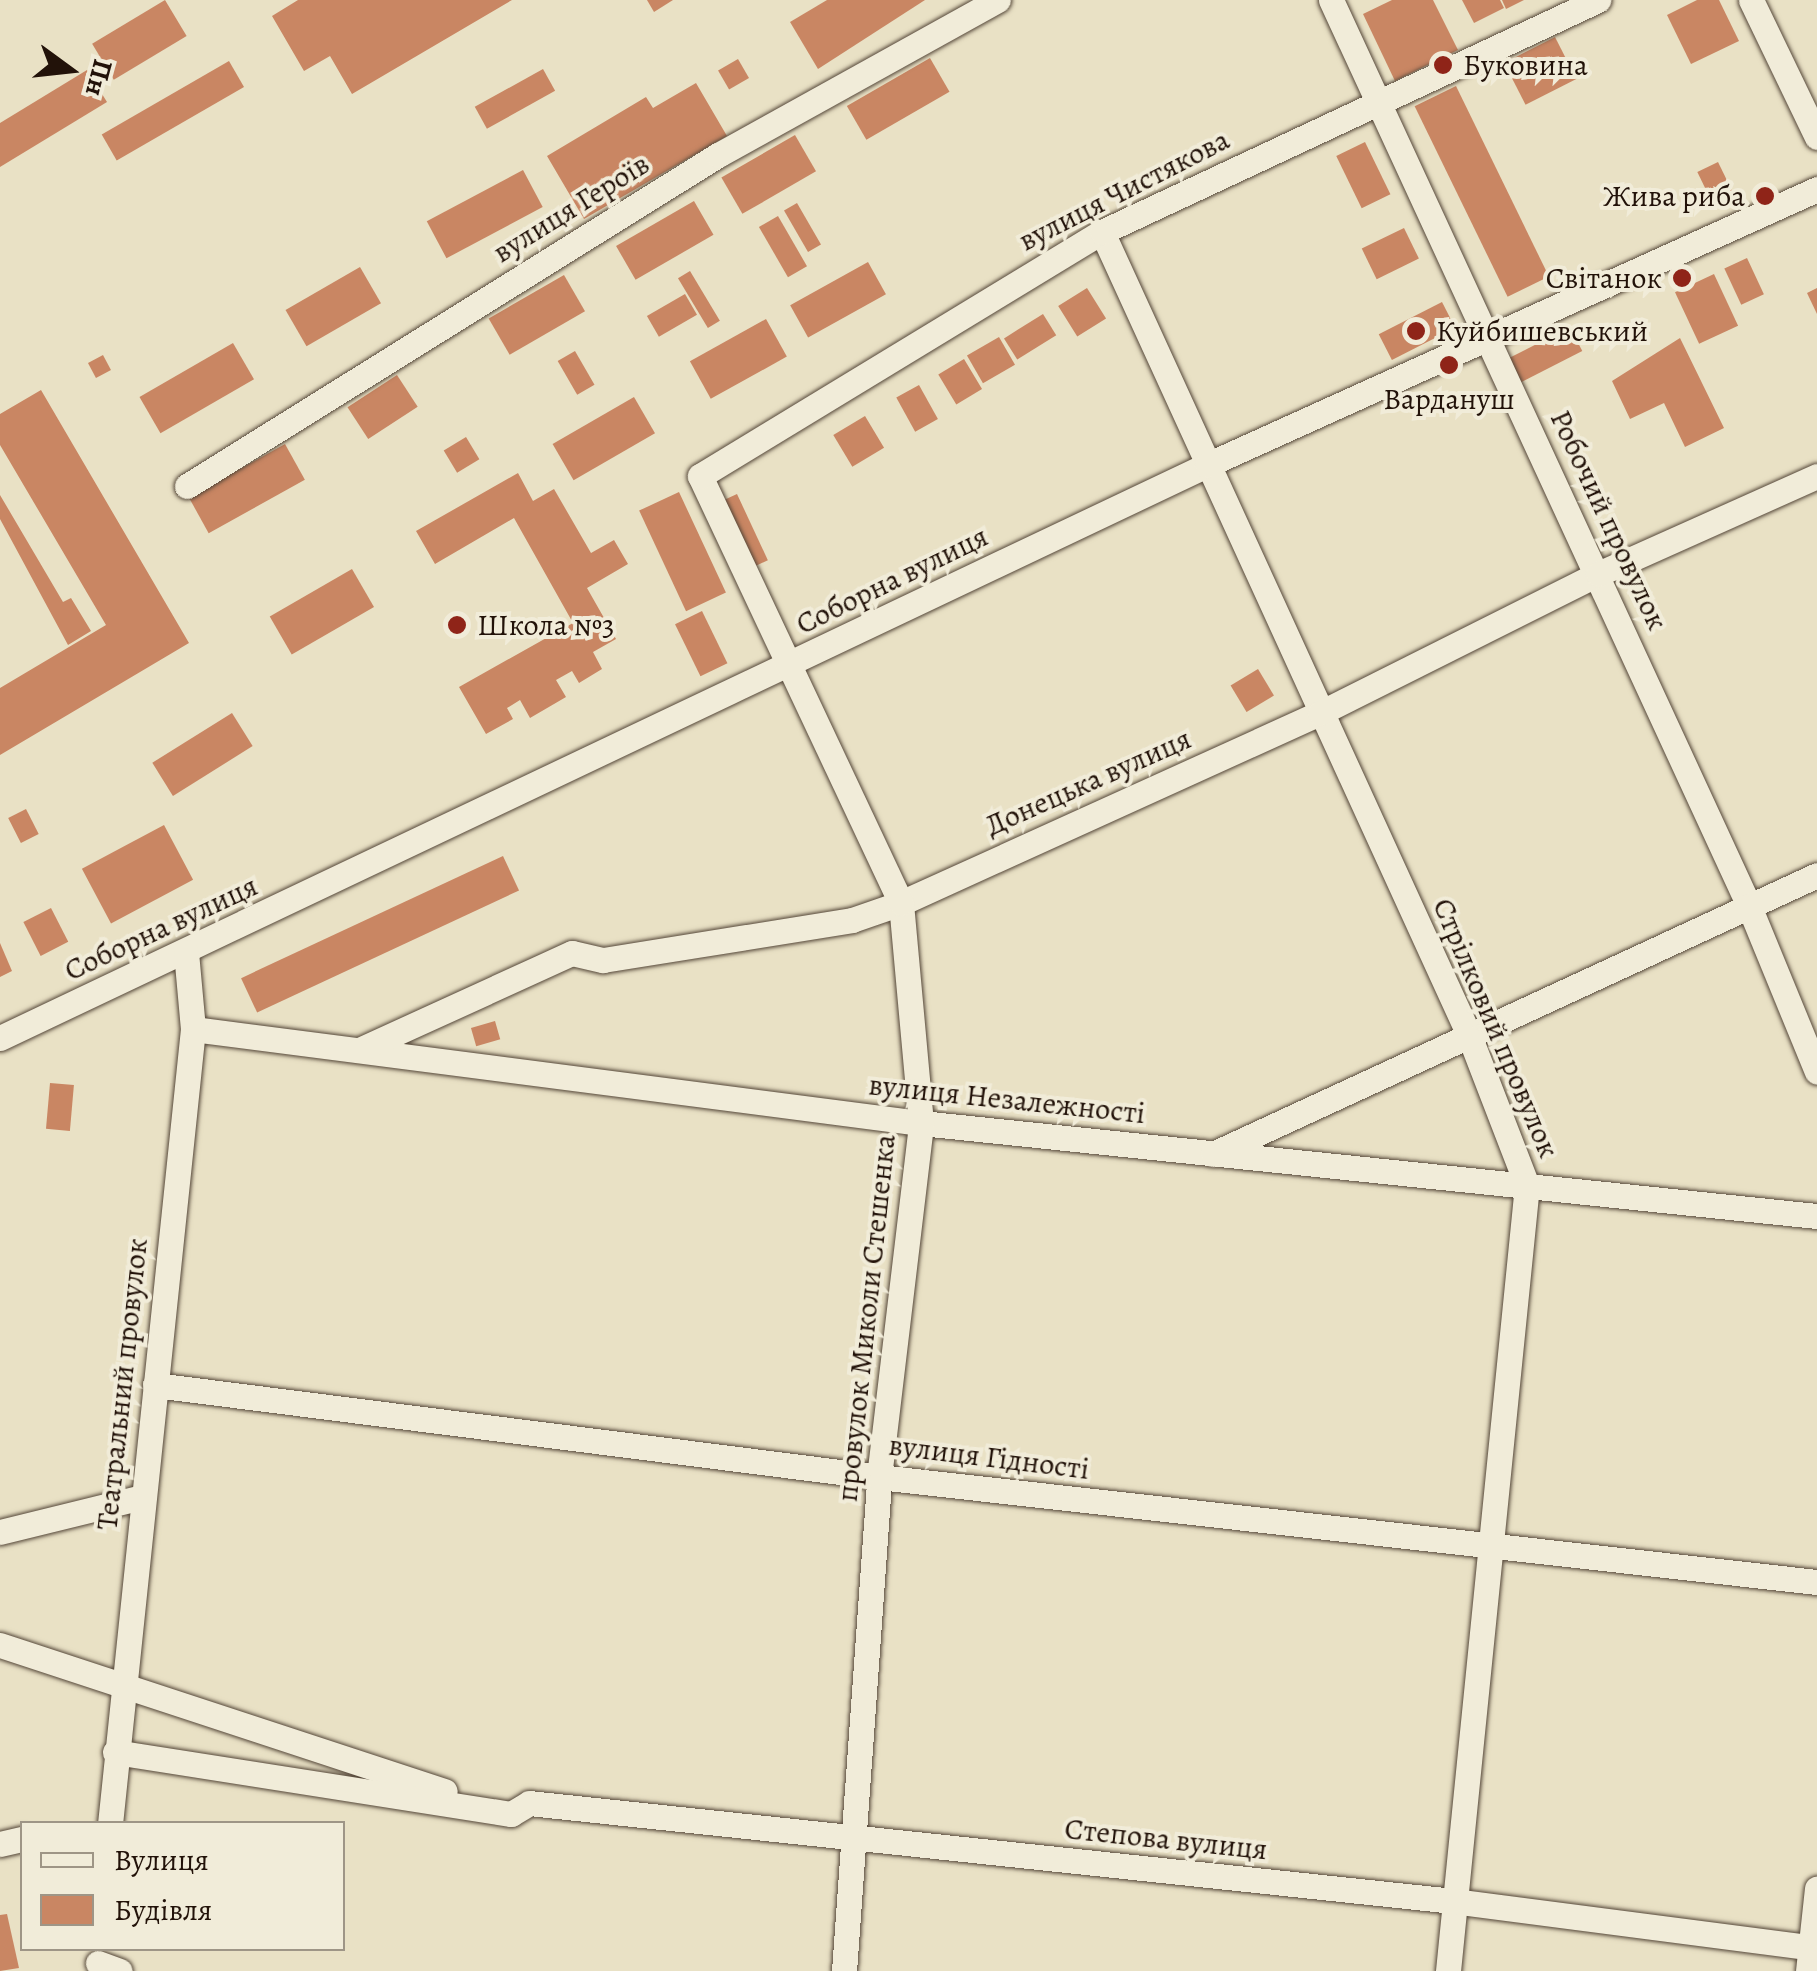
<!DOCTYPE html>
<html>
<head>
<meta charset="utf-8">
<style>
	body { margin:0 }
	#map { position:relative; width:1817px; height:1971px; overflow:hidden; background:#e9e1c5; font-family:Alegreya,serif }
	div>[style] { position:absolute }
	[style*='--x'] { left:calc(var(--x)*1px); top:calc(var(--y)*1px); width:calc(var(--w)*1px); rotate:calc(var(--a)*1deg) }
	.building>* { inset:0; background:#c98663; transform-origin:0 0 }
	.roads { filter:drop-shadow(0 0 2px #544638) drop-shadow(0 0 2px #544638) }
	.minor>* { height:25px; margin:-12.5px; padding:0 12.5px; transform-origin:12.5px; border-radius:12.5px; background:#f1ecd9 }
	.dots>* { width:28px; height:28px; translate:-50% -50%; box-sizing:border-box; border:5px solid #f1ecd9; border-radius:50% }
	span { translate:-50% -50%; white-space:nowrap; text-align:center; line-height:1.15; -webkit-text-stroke:8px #f1ecd9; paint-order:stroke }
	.poi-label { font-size:30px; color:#221209 }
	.left { translate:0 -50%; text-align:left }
	.right { translate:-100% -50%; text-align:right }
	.street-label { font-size:30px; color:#221209 }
	.legend { position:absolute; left:20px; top:1821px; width:325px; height:130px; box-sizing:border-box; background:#f1ecd9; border:2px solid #9e9586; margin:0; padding:12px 18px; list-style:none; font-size:30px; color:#221209 }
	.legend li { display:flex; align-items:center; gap:20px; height:50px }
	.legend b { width:50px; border:2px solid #9e9586 }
	.north { position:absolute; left:20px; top:20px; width:100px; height:100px; -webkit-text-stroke:8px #f1ecd9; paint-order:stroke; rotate:105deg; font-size:28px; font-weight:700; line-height:40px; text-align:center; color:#221209 }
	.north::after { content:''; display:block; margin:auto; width:35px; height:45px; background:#221209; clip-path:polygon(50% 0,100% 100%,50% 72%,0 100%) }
</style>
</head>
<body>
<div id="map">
	<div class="building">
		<i style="left:165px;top:0;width:42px;height:85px;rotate:59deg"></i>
		<i style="clip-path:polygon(298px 0,512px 0,352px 94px,330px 56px,304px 71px,272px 16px)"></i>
		<i style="clip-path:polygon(647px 0,673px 0,654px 12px)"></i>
		<i style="clip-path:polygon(827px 0,925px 0,818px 69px,790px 22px)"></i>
		<i style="clip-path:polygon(1392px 0,1433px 0,1458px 50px,1395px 81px,1363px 14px)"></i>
		<i style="clip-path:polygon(1462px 0,1500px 0,1504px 8px,1474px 23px)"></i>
		<i style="clip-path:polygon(1502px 0,1524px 0,1506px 9px)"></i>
		<i style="clip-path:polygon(1697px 0,1719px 0,1739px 41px,1691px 64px,1667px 15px)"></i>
		<i style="left:1555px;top:37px;width:47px;height:57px;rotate:63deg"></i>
		<i style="left:930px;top:58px;width:39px;height:96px;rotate:60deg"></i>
		<i style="left:738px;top:59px;width:22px;height:23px;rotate:60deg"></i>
		<i style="left:229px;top:61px;width:30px;height:147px;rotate:60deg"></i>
		<i style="left:543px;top:69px;width:25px;height:78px;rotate:61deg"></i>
		<i style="clip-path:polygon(87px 70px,107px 102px,0 167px,0 123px)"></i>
		<i style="clip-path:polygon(696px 83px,727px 136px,584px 219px,547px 156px,646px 97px,653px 108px)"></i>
		<i style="left:1456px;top:86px;width:212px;height:46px;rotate:64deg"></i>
		<i style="left:795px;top:135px;width:42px;height:85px;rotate:60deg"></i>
		<i style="left:1365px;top:142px;width:58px;height:32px;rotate:64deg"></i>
		<i style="left:1718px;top:162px;width:41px;height:23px;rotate:64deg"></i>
		<i style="left:523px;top:170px;width:42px;height:109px;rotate:62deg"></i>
		<i style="left:694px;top:201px;width:39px;height:90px;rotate:60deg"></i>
		<i style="left:797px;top:203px;width:48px;height:15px;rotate:60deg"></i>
		<i style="left:778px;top:216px;width:58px;height:22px;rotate:60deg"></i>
		<i style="left:1404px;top:228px;width:34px;height:47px;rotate:64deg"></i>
		<i style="left:1747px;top:258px;width:40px;height:25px;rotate:65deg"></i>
		<i style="left:868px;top:262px;width:37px;height:89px;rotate:61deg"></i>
		<i style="left:360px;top:267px;width:42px;height:86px;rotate:60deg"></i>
		<i style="left:690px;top:271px;width:58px;height:14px;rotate:59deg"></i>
		<i style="left:1714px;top:274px;width:57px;height:43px;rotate:65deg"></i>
		<i style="left:564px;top:275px;width:42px;height:87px;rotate:60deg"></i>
		<i style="left:1087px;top:288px;width:36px;height:34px;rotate:58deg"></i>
		<i style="clip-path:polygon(1817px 288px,1817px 314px,1807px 293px)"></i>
		<i style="left:685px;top:294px;width:24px;height:44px;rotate:60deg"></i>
		<i style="left:1442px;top:302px;width:29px;height:71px;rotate:63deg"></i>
		<i style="left:1043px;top:314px;width:25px;height:46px;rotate:58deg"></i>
		<i style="left:766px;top:319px;width:43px;height:87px;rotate:61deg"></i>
		<i style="left:1570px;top:327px;width:27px;height:70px;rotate:63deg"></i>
		<i style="left:999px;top:337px;width:32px;height:37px;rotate:60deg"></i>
		<i style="clip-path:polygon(1680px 338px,1724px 428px,1685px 447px,1664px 403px,1630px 419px,1612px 381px)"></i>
		<i style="left:233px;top:343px;width:42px;height:108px;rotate:60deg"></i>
		<i style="left:575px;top:351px;width:39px;height:20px;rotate:60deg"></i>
		<i style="left:103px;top:355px;width:17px;height:17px;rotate:62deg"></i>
		<i style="left:964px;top:359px;width:35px;height:30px;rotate:59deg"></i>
		<i style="left:397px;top:375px;width:38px;height:59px;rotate:57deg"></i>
		<i style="left:919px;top:385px;width:39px;height:26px;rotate:61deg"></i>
		<i style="clip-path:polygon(41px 390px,189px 643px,0 755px,0 688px,106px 625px,0 445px,0 414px)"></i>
		<i style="left:634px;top:397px;width:42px;height:94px;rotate:60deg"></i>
		<i style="left:865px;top:416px;width:37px;height:37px;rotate:59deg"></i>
		<i style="left:466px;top:437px;width:26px;height:26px;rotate:59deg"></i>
		<i style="left:285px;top:444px;width:41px;height:110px;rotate:61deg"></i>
		<i style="clip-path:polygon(518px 473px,533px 501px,554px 489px,591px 553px,614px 540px,628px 564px,587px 588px,616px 639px,593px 652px,602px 669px,579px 683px,572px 671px,556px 680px,566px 697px,530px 718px,520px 700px,507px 708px,513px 719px,486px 734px,459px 687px,573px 623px,514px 518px,435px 564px,416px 531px)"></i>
		<i style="left:679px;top:492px;width:111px;height:44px;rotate:65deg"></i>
		<i style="left:737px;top:494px;width:73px;height:21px;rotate:65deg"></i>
		<i style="clip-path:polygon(0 495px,63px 602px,71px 598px,91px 631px,68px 645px,0 519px)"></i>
		<i style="left:352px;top:569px;width:44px;height:95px;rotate:60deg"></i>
		<i style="left:702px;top:611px;width:58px;height:30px;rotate:64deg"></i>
		<i style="left:1258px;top:669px;width:31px;height:32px;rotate:59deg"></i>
		<i style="left:232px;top:713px;width:39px;height:94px;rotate:58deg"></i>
		<i style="left:26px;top:809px;width:28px;height:20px;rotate:63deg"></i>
		<i style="left:164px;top:825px;width:62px;height:93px;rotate:62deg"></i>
		<i style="left:503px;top:856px;width:38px;height:289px;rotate:65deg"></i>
		<i style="left:51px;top:908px;width:38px;height:31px;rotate:63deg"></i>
		<i style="clip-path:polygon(0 943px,12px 971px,0 977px)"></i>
		<i style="left:495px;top:1021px;width:19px;height:25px;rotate:74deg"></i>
		<i style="left:50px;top:1083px;width:24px;height:46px;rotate:5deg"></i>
		<i style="clip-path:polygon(7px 1914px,19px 1968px,0 1971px,0 1915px)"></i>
	</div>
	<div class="roads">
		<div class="minor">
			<i style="--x:1331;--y:0;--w:998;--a:65.23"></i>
			<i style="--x:1749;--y:906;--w:179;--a:67.7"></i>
			<i style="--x:1751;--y:0;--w:152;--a:64.3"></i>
			<i style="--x:1102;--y:232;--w:883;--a:65.44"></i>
			<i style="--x:1469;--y:1035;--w:161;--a:68.9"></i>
			<i style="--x:1527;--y:1185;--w:790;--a:95.74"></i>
			<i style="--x:187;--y:486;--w:626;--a:-31.94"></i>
			<i style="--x:718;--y:155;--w:320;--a:-29"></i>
			<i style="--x:193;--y:1029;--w:734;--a:7.36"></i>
			<i style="--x:921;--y:1123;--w:901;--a:5.93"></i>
			<i style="--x:0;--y:1038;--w:1336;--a:-25.4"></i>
			<i style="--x:1207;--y:465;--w:670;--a:-24.34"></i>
			<i style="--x:359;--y:1050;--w:234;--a:-24.5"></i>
			<i style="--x:572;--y:953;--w:32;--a:13"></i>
			<i style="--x:603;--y:960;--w:252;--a:-9.1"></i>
			<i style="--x:852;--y:920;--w:52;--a:-19.1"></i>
			<i style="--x:901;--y:903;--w:460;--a:-24.4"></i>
			<i style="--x:1320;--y:713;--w:311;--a:-26.6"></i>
			<i style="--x:1598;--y:574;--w:240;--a:-24.1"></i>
			<i style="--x:1213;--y:1154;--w:665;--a:-24.79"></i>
			<i style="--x:155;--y:1385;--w:730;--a:7.24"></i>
			<i style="--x:879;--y:1477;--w:944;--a:6.39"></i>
			<i style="--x:0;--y:1532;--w:147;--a:-13.8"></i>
			<i style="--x:0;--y:1645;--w:468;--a:18.2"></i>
			<i style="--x:115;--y:1752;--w:401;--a:8.9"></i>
			<i style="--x:511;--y:1814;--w:21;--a:-31"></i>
			<i style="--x:529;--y:1803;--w:929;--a:6.05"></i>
			<i style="--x:1453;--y:1901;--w:367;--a:7.4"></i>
			<i style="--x:110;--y:1824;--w:799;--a:-84.04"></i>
			<i style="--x:193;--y:1029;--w:77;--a:-95.2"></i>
			<i style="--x:0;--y:1844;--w:23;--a:-13"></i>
			<i style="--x:98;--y:1963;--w:23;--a:20"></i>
			<i style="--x:844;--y:1971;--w:495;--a:-85.9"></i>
			<i style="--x:879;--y:1477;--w:356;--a:-83.2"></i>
			<i style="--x:921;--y:1123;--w:221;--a:-95.2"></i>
			<i style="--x:901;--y:903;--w:472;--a:-115.2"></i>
			<i style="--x:700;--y:476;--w:470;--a:-31.3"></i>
			<i style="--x:1102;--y:232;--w:548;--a:-25.07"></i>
			<i style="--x:1808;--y:1971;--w:83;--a:-83.8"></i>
		</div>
	</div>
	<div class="dots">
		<i style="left:1443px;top:65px;background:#8f2418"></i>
		<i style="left:1765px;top:196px;background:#8f2418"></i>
		<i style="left:1682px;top:278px;background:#8f2418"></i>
		<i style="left:1416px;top:331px;background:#8f2418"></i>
		<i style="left:1449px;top:365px;background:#8f2418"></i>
		<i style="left:457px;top:625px;background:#8f2418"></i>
	</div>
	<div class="poi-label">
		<span class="left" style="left:1463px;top:65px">Буковина</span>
		<span class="right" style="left:1745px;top:196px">Жива риба</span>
		<span class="right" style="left:1662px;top:278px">Світанок</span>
		<span class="left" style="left:1436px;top:331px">Куйбишевський</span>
		<span style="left:1449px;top:399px">Вардануш</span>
		<span class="left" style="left:477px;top:625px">Школа №3</span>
	</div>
	<div class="street-label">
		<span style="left:1124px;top:190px;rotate:-27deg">вулиця Чистякова</span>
		<span style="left:571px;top:208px;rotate:-32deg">вулиця Героїв</span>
		<span style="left:1609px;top:520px;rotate:65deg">Робочий провулок</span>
		<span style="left:892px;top:580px;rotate:-26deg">Соборна вулиця</span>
		<span style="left:1088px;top:782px;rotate:-24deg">Донецька вулиця</span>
		<span style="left:161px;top:928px;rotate:-25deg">Соборна вулиця</span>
		<span style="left:1496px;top:1028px;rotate:67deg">Стрілковий провулок</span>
		<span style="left:1007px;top:1099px;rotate:6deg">вулиця Незалежності</span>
		<span style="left:866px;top:1318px;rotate:-84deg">провулок Миколи Стешенка</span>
		<span style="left:122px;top:1384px;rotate:-84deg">Театральний провулок</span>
		<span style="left:989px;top:1457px;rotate:7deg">вулиця Гідності</span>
		<span style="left:1166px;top:1839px;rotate:6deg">Степова вулиця</span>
	</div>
	<ul class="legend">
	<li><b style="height:12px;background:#f1ecd9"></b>Вулиця</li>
	<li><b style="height:28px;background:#c98663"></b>Будівля</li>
	</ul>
	<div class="north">Пн</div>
</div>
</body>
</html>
